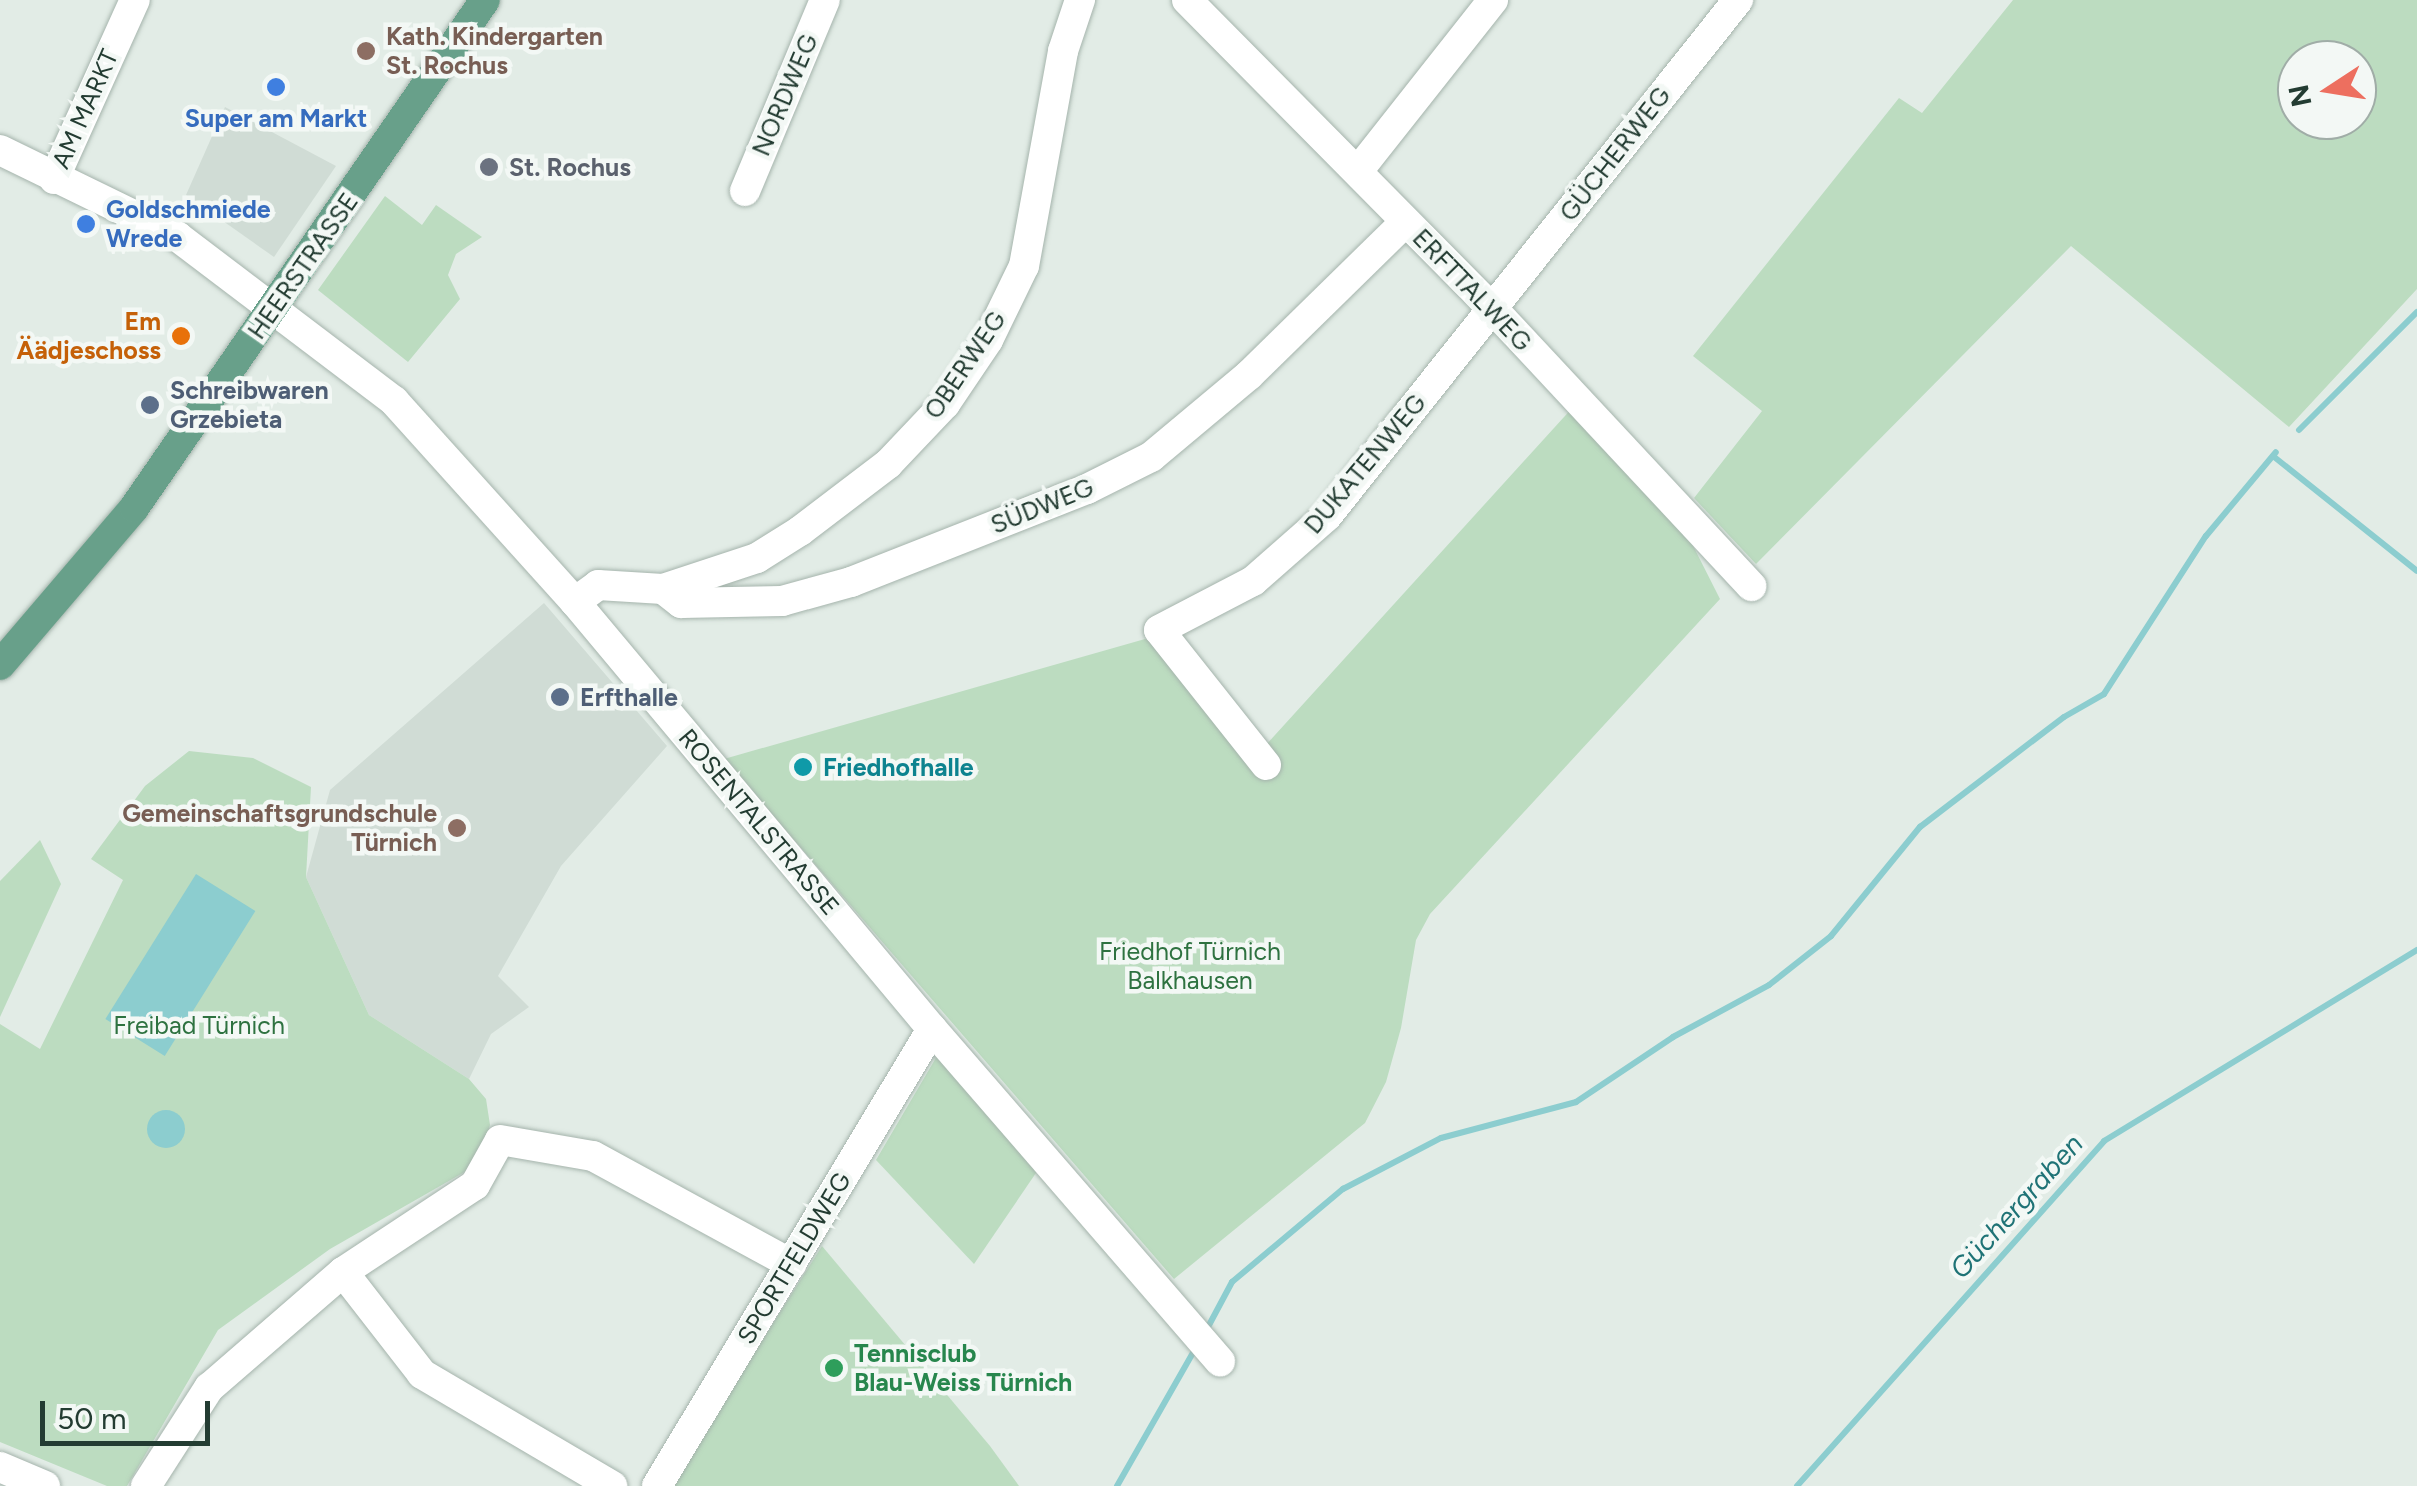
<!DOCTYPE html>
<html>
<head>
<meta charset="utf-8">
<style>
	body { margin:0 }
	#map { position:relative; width:2417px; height:1486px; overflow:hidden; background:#e2ece6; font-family:Figtree,sans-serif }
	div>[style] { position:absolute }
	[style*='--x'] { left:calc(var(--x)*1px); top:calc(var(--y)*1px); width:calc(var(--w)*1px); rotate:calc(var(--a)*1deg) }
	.built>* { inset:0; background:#d0dcd5 }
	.green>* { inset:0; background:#bcdcc0 }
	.water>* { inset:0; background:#8ccdcf; transform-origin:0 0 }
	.round { border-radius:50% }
	.stream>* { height:6px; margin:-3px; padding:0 3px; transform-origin:3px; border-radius:3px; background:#8ccdcf }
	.roads { filter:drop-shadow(0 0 2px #a5b4ac) drop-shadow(0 0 2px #a5b4ac) }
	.minor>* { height:30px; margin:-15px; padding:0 15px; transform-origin:15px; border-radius:15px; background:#fff }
	.major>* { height:30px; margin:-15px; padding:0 15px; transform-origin:15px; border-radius:15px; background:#68a08a }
	.dots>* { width:28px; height:28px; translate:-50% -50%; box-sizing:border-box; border:5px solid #f3f8f5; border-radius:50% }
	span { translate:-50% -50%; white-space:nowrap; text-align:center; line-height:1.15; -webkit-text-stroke:9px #f3f8f5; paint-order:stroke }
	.education-label { font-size:25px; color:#785e54; font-weight:700 }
	.left { translate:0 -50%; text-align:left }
	.right { translate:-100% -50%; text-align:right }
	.street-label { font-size:25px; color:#233c32 }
	.shop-label { font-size:25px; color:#366cbe; font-weight:700 }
	.worship-label { font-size:25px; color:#5b616d; font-weight:700 }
	.food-label { font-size:25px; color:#c56008; font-weight:700 }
	.service-label { font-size:25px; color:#4e5e75; font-weight:700 }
	.culture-label { font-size:25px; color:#0d838f; font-weight:700 }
	.park-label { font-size:25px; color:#2e7240 }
	.leisure-label { font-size:25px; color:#27864d; font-weight:700 }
	.water-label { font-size:28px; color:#1f7376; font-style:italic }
	.north { position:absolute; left:2277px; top:40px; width:100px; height:100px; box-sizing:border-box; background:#f3f8f5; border:2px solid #a0ada7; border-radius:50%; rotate:258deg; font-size:28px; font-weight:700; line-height:40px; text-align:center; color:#233c32 }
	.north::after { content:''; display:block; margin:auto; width:35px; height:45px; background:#ed6f5f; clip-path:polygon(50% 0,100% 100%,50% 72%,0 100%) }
	.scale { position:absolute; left:40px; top:1401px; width:170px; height:45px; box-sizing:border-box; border:5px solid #233c32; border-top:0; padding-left:12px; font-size:30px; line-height:35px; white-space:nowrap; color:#233c32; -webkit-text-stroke:8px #f3f8f5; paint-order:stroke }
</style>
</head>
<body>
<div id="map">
	<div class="built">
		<i style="clip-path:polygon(225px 107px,336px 166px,274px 257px,186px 195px)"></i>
		<i style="clip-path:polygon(544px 603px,667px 746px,561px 866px,498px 976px,529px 1007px,491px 1034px,469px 1079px,369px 1015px,306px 877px,330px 790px)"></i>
	</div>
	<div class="green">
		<i style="clip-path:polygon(evenodd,2013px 0,2417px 0,2417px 289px,2289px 427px,2071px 246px,1756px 564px,1694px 498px,1762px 411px,1693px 356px,1899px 98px,1922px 113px,2013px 0,2297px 60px,2357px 60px,2357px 120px,2297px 120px,2297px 60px)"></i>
		<i style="clip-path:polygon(385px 196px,422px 225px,436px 205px,482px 237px,456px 254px,448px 275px,460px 299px,408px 362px,318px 290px)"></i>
		<i style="clip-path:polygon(1574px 406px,1678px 516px,1720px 599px,1430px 914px,1416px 940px,1401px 1028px,1386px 1082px,1365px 1123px,1174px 1279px,724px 759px,1145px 639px,1165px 646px,1254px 758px)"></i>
		<i style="clip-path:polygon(189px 751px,253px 758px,311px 787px,306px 877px,369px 1015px,469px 1079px,486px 1099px,490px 1125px,483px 1150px,468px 1170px,330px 1249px,218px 1330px,127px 1486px,107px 1486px,0 1442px,0 1024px,40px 1049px,123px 880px,91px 859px,145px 786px)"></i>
		<i style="clip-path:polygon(40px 840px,61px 884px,0 1017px,0 881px)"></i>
		<i style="clip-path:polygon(937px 1056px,1038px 1170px,974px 1264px,876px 1160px)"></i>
		<i style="clip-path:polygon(822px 1246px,990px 1446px,1019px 1486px,670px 1486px)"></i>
	</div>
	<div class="water">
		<i style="left:196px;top:874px;width:70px;height:171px;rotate:32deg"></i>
		<i class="round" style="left:147px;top:1110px;width:38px;height:38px"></i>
	</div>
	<div class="stream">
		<i style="--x:2299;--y:430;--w:167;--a:-45"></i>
		<i style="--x:2273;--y:456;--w:184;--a:38.6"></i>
		<i style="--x:1208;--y:1327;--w:51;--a:-61.9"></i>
		<i style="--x:1232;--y:1282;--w:145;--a:-40"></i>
		<i style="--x:1343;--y:1189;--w:110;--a:-27.5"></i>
		<i style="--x:1441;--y:1138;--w:140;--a:-14.9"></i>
		<i style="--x:1576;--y:1102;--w:117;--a:-33.8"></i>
		<i style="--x:1673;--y:1037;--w:109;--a:-28.4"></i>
		<i style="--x:1769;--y:985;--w:79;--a:-38.3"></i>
		<i style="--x:1831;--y:936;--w:141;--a:-50.8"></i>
		<i style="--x:1920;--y:827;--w:181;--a:-37.4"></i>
		<i style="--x:2064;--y:717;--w:46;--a:-29.9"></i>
		<i style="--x:2104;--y:694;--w:188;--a:-57.2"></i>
		<i style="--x:2206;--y:536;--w:109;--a:-50.2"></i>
		<i style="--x:1117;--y:1486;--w:153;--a:-60.3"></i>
		<i style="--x:1797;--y:1486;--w:462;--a:-48.3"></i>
		<i style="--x:2104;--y:1141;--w:367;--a:-31.4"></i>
	</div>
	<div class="roads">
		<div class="minor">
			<i style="--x:1187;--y:0;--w:435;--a:45.3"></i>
			<i style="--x:1493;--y:309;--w:379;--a:47"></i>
			<i style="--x:0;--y:150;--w:198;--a:26"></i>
			<i style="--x:178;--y:237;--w:271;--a:37.2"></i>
			<i style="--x:394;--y:401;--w:270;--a:48"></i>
			<i style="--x:575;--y:602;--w:557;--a:50.1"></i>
			<i style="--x:932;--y:1029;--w:440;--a:49.1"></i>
			<i style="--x:1358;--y:171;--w:218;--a:-51.7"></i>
			<i style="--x:54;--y:179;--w:196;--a:-65.7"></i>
			<i style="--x:745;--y:191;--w:207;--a:-67.3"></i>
			<i style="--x:663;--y:589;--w:99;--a:-18.3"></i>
			<i style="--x:757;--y:558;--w:51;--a:-32.1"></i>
			<i style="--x:800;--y:531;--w:111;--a:-37.3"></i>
			<i style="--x:888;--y:464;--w:83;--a:-46.5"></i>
			<i style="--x:945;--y:404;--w:77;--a:-56.1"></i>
			<i style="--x:988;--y:340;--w:82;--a:-64.1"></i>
			<i style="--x:1024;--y:266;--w:219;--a:-79.7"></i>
			<i style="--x:1063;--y:51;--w:54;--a:-71.6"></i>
			<i style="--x:575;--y:602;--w:29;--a:-36"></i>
			<i style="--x:598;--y:585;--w:65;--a:3.5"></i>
			<i style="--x:663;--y:589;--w:23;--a:38"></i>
			<i style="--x:681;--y:603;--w:101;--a:-1.1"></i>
			<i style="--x:782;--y:601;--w:72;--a:-15.4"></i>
			<i style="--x:851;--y:582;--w:254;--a:-21.5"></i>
			<i style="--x:1087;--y:489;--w:72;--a:-26.6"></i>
			<i style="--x:1151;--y:457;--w:128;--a:-39.9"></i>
			<i style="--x:1249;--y:375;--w:219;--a:-44.4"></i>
			<i style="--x:1266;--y:765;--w:172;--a:-128.4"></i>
			<i style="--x:1159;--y:630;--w:106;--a:-27.5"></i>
			<i style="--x:1253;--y:581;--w:98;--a:-41.3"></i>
			<i style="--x:1327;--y:516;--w:660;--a:-51.46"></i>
			<i style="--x:343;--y:1272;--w:158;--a:-33.4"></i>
			<i style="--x:475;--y:1185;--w:51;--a:-60.9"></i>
			<i style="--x:500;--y:1140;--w:94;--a:9.8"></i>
			<i style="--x:593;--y:1156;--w:226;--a:28.6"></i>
			<i style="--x:0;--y:1467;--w:49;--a:22.9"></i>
			<i style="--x:146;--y:1486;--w:117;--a:-57.3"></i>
			<i style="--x:209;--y:1388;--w:177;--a:-40.9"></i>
			<i style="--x:343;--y:1272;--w:129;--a:52.2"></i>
			<i style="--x:422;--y:1374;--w:221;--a:30.5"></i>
			<i style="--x:657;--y:1486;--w:533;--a:-58.96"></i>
		</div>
		<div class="major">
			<i style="--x:0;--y:665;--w:206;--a:-49.5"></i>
			<i style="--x:134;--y:508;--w:617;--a:-55.36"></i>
		</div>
	</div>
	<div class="dots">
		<i style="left:366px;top:51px;background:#8d6e63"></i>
		<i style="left:276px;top:87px;background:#3f7fe0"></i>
		<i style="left:489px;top:167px;background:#6b7280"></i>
		<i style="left:86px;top:224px;background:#3f7fe0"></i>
		<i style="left:181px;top:336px;background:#e8710a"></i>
		<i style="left:150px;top:405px;background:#5c6f8a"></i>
		<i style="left:560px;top:697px;background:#5c6f8a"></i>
		<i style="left:803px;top:767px;background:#0f9aa8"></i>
		<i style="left:457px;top:828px;background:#8d6e63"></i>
		<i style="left:834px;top:1368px;background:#2e9e5b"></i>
	</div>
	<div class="education-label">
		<span class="left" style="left:386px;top:51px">Kath. Kindergarten<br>St. Rochus</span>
		<span class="right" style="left:437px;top:828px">Gemeinschaftsgrundschule<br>Türnich</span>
	</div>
	<div class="street-label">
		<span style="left:785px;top:95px;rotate:-67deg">NORDWEG</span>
		<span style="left:85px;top:109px;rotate:-66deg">AM MARKT</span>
		<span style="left:1615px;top:154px;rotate:-52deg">GÜCHERWEG</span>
		<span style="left:303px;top:266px;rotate:-55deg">HEERSTRASSE</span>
		<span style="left:1472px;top:290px;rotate:46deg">ERFTTALWEG</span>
		<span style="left:965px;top:365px;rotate:-56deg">OBERWEG</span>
		<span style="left:1365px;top:464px;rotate:-50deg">DUKATENWEG</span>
		<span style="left:1042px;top:506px;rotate:-22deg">SÜDWEG</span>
		<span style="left:759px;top:822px;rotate:50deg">ROSENTALSTRASSE</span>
		<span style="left:794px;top:1258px;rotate:-59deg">SPORTFELDWEG</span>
	</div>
	<div class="shop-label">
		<span style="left:276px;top:118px">Super am Markt</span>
		<span class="left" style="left:106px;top:224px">Goldschmiede<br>Wrede</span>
	</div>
	<div class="worship-label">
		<span class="left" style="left:509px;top:167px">St. Rochus</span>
	</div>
	<div class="food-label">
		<span class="right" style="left:161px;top:336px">Em<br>Äädjeschoss</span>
	</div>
	<div class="service-label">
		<span class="left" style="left:170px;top:405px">Schreibwaren<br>Grzebieta</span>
		<span class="left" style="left:580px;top:697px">Erfthalle</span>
	</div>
	<div class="culture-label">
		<span class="left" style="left:823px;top:767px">Friedhofhalle</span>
	</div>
	<div class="park-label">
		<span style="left:1190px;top:966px">Friedhof Türnich<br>Balkhausen</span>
		<span style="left:199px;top:1025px">Freibad Türnich</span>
	</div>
	<div class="leisure-label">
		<span class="left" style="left:854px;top:1368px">Tennisclub<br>Blau-Weiss Türnich</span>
	</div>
	<div class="water-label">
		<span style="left:2016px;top:1206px;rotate:-48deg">Güchergraben</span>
	</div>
	<div class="north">N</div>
	<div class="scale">50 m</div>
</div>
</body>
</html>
